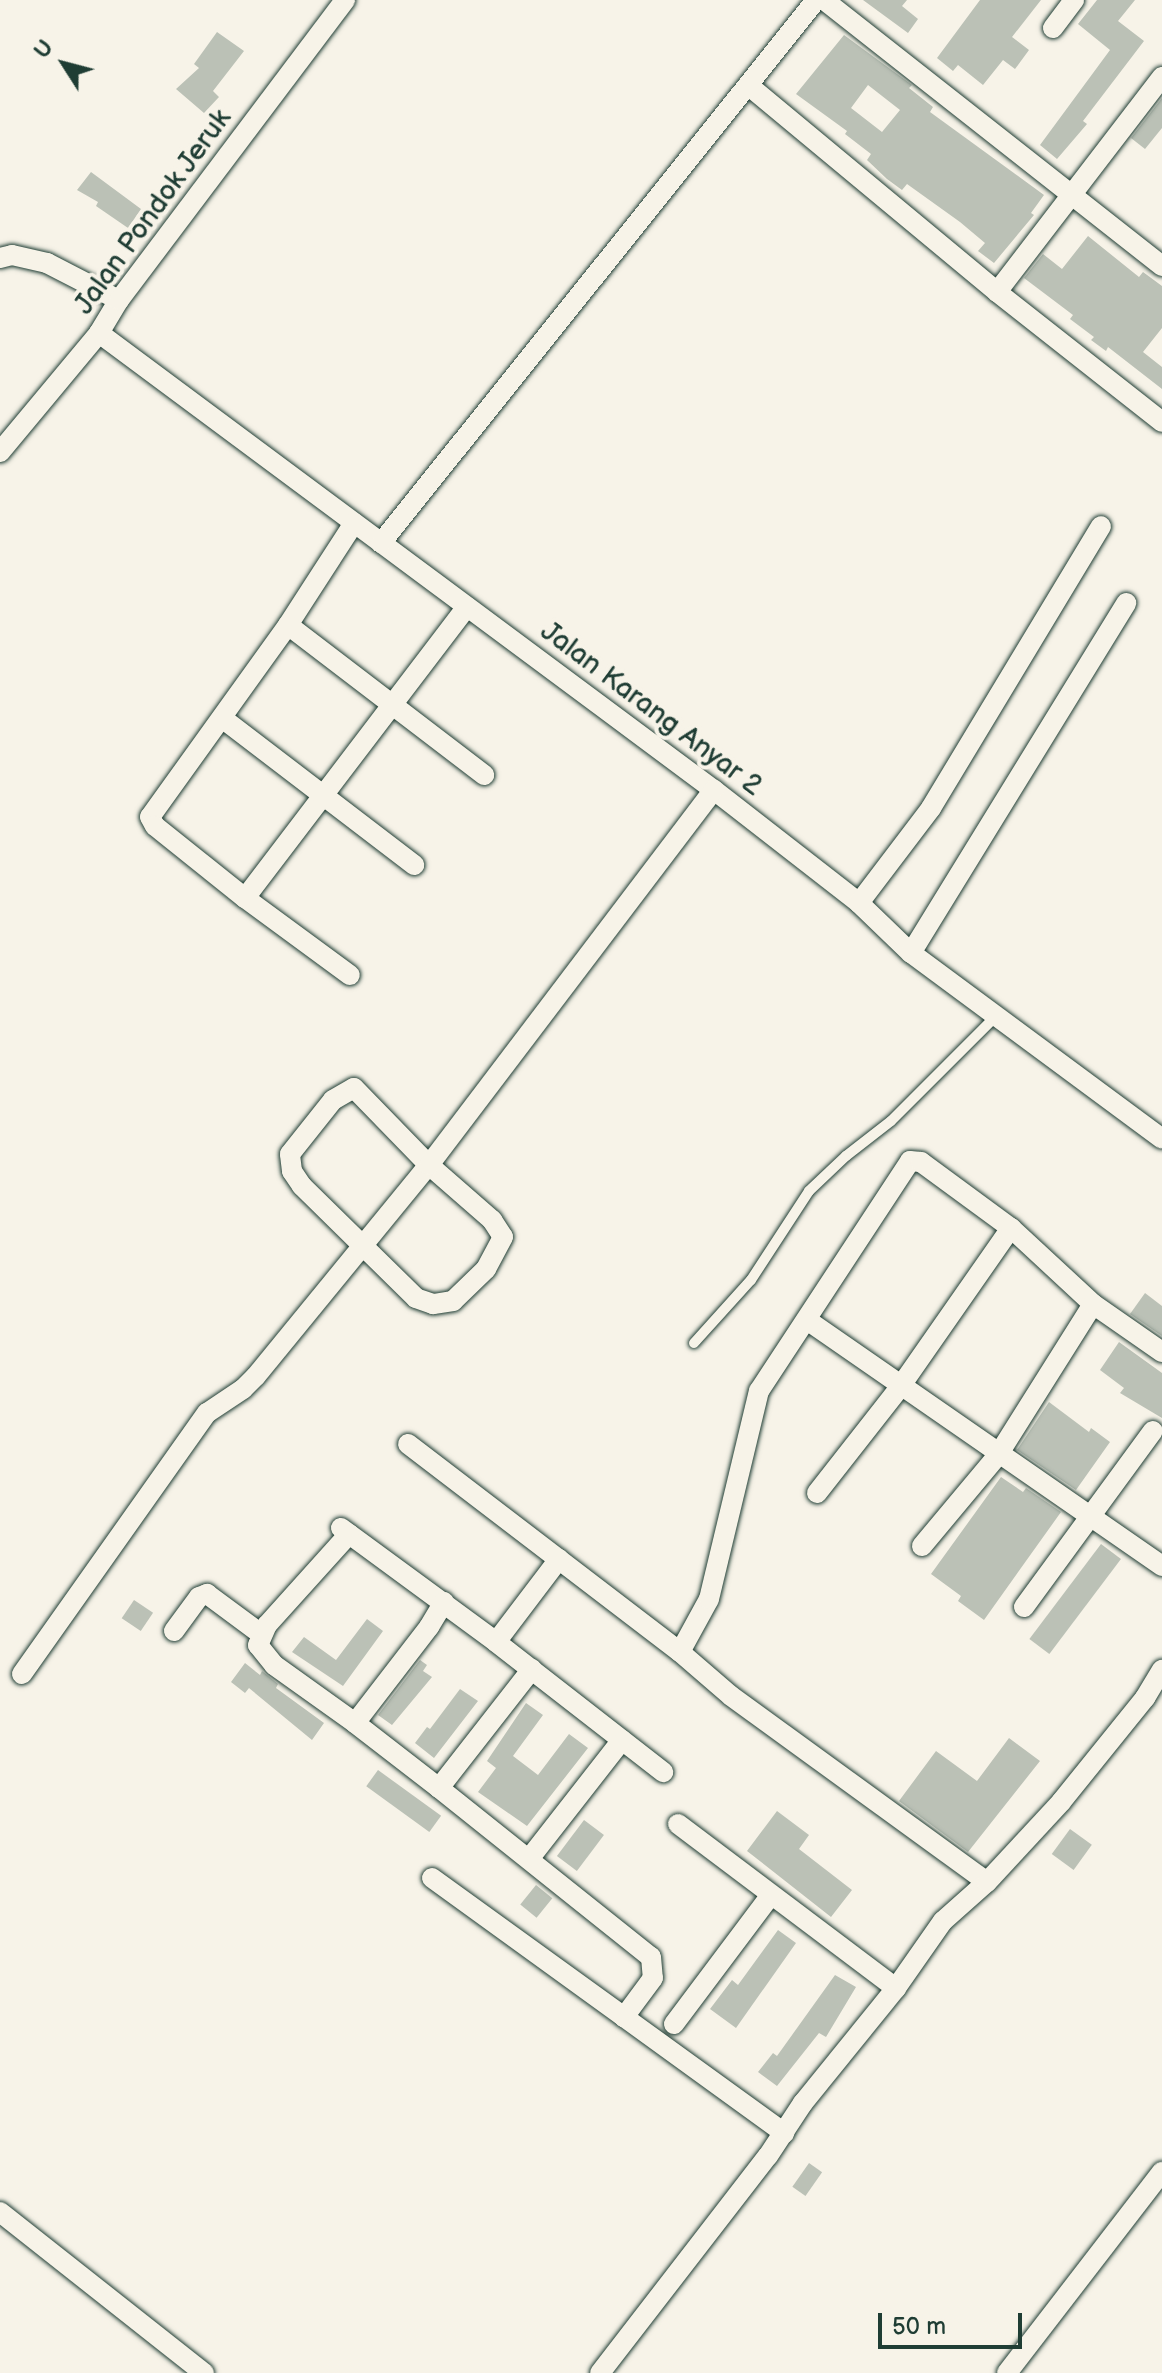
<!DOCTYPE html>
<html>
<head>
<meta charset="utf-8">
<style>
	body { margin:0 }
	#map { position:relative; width:1162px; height:2373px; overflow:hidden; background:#f7f3e8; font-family:"Balsamiq Sans",sans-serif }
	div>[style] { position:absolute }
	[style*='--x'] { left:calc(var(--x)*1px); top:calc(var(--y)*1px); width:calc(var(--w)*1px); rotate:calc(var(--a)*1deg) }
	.building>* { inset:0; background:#bbc1b6; transform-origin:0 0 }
	.roads { filter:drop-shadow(0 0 2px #1f3d34) drop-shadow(0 0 2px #1f3d34) }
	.lane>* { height:10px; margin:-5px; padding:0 5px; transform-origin:5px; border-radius:5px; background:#f7f3e8 }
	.street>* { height:20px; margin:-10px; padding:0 10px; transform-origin:10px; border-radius:10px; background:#f7f3e8 }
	span { translate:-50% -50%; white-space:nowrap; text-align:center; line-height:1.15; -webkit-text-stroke:8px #f7f3e8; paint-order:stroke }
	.street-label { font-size:28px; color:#1f3d34 }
	.north { position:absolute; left:24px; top:24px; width:80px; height:80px; -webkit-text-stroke:6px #f7f3e8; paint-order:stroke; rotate:306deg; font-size:22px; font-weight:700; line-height:32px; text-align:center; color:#1f3d34 }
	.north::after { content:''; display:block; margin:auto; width:28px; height:36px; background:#1f3d34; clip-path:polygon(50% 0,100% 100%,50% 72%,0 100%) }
	.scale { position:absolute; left:878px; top:2313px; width:144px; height:36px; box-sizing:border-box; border:4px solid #1f3d34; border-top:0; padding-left:10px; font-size:24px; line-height:28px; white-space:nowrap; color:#1f3d34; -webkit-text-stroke:6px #f7f3e8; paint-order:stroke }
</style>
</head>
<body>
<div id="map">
	<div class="building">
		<i style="clip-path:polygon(863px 0,907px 0,902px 6px,918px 19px,908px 33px)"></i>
		<i style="clip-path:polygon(980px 0,1041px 0,1012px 37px,1029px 50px,1015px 69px,1003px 60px,983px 85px,958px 65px,953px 71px,937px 58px)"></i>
		<i style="clip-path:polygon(1097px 0,1135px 0,1118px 21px,1144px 41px,1083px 121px,1087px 124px,1057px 159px,1040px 145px,1110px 50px,1078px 24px)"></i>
		<i style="clip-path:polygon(217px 32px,244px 51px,213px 91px,219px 97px,204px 113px,176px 89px,199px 68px,194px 64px)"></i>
		<i style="clip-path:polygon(evenodd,844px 35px,912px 85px,909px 88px,933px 107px,930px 112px,1044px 195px,1031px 213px,1034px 215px,994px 263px,978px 251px,985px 243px,960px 222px,907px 184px,902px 190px,887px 179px,867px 160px,871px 154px,845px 134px,847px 131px,796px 94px,844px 35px,868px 85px,900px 110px,882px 132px,851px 108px,868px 85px)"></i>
		<i style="clip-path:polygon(1162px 98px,1162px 128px,1145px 149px,1131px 138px)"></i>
		<i style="clip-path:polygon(91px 172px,141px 209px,128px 228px,96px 206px,98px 202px,77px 190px)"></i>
		<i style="clip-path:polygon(1088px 236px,1139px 277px,1143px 272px,1162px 286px,1162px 328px,1143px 352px,1162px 367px,1162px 389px,1108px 347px,1106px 351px,1091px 340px,1094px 337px,1070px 319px,1073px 315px,1024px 278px,1043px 254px,1062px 269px)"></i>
		<i style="clip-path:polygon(1145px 1293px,1162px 1306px,1162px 1336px,1130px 1314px)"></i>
		<i style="clip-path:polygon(1119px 1342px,1162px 1373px,1162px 1418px,1120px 1393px,1124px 1388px,1100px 1370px)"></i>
		<i style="clip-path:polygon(1049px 1402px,1089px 1432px,1091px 1428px,1110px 1442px,1076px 1490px,1017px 1450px)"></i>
		<i style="clip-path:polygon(1001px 1477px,1023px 1492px,1026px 1488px,1061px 1512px,984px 1620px,958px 1601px,961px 1596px,931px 1574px)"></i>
		<i style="left:1101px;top:1544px;width:25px;height:119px;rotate:37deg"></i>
		<i style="left:134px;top:1600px;width:23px;height:22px;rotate:34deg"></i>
		<i style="clip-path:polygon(367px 1619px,383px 1631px,343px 1686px,292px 1652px,304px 1637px,336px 1660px)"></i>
		<i style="clip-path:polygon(420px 1660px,427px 1665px,423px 1671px,432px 1677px,392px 1725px,378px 1715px)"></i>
		<i style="clip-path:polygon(245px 1663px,260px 1675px,262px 1671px,278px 1684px,276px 1688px,324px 1723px,312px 1740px,249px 1688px,245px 1693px,231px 1682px)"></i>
		<i style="clip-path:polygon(460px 1689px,478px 1701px,434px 1758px,415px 1743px,427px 1727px,430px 1729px)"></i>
		<i style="clip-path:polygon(526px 1703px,543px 1715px,513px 1756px,538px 1775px,569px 1734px,588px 1748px,527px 1826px,478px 1792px,496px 1768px,487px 1761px)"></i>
		<i style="clip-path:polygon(1009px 1738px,1040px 1761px,968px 1852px,899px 1801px,936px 1751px,977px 1781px)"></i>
		<i style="left:378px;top:1770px;width:78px;height:20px;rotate:36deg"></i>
		<i style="clip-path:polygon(777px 1811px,809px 1835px,799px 1849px,852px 1890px,831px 1917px,747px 1851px)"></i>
		<i style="left:584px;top:1820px;width:25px;height:45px;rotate:37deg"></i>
		<i style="left:1070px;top:1829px;width:27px;height:31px;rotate:36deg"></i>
		<i style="left:536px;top:1885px;width:21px;height:25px;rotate:39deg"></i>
		<i style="clip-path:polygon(778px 1930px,796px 1943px,736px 2028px,710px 2009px,732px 1980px,738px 1985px)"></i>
		<i style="clip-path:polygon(835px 1975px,856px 1987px,826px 2037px,819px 2033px,777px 2086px,758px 2072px,773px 2053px,777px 2056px)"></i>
		<i style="left:809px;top:2163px;width:16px;height:29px;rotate:35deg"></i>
	</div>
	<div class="roads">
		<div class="lane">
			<i style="--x:694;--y:1343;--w:85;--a:-47.9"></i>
			<i style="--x:751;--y:1280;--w:106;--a:-56.9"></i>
			<i style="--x:809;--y:1191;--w:51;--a:-43.4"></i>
			<i style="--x:846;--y:1156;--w:57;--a:-37.9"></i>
			<i style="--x:891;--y:1121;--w:148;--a:-45"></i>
		</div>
		<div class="street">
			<i style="--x:824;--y:0;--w:430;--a:38.2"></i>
			<i style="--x:1053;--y:28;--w:35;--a:-53"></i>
			<i style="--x:748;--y:85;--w:324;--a:39.7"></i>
			<i style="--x:997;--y:292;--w:210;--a:38.2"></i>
			<i style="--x:0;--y:258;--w:12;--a:-14"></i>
			<i style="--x:12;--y:255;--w:36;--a:13"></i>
			<i style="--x:47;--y:263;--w:81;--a:27.2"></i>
			<i style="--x:997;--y:292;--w:271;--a:-52.5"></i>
			<i style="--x:99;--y:333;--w:766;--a:36.62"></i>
			<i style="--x:714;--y:790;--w:184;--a:37.9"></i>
			<i style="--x:859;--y:903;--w:72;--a:43.9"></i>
			<i style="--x:911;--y:953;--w:312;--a:36.5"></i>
			<i style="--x:0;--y:452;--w:155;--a:-50.2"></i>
			<i style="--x:99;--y:333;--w:39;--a:-59"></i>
			<i style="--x:119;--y:300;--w:376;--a:-53"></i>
			<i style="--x:354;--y:523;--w:121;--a:122.9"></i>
			<i style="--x:288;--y:625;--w:236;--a:125.7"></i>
			<i style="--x:150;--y:817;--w:10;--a:61"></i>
			<i style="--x:155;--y:826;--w:115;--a:38.7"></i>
			<i style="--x:245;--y:898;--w:366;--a:-52.7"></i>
			<i style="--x:381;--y:543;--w:696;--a:-51.3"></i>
			<i style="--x:288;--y:625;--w:247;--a:37.4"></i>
			<i style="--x:222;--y:718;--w:242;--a:37.4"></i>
			<i style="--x:245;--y:898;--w:130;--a:36.3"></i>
			<i style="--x:859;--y:903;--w:119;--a:-52.8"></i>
			<i style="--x:931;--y:808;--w:329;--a:-58.9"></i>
			<i style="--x:911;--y:953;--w:411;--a:-58.4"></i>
			<i style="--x:354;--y:1088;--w:107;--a:45.8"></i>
			<i style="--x:429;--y:1165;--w:84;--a:41.1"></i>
			<i style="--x:492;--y:1220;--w:20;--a:57"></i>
			<i style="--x:503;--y:1237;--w:36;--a:118"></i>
			<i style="--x:486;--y:1269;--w:46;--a:135.9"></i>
			<i style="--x:453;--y:1301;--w:20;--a:171"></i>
			<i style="--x:433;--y:1304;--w:18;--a:-161"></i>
			<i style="--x:416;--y:1298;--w:160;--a:-135.5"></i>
			<i style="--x:302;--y:1186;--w:18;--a:-124"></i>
			<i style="--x:292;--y:1171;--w:17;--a:-97"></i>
			<i style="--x:290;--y:1154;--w:69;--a:-51.5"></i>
			<i style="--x:333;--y:1100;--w:24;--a:-30"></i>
			<i style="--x:807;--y:1320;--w:432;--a:34.7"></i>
			<i style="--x:408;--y:1444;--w:342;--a:37.4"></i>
			<i style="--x:680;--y:1652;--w:67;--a:40.8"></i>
			<i style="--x:731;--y:1696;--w:316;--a:36"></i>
			<i style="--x:817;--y:1493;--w:135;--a:-51.9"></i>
			<i style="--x:900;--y:1387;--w:194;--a:-55.1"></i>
			<i style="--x:341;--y:1528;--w:192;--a:36.3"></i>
			<i style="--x:349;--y:1534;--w:122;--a:132"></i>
			<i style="--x:267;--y:1625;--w:22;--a:114"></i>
			<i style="--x:258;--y:1645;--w:26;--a:51"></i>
			<i style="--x:274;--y:1665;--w:100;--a:35.6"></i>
			<i style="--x:922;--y:1546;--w:119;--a:-50.1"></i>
			<i style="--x:998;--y:1455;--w:178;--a:-57.8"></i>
			<i style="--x:559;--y:1559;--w:104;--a:127.2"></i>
			<i style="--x:496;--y:1642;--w:212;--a:37.9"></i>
			<i style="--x:444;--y:1602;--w:29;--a:121"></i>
			<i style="--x:429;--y:1627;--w:121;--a:127.6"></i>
			<i style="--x:355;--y:1723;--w:106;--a:37.7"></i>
			<i style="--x:439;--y:1788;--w:151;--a:-52"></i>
			<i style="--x:1024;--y:1607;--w:218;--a:-53.8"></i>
			<i style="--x:174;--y:1631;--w:42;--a:-53.7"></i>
			<i style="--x:199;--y:1597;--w:9;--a:-21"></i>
			<i style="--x:207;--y:1594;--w:67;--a:36.5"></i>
			<i style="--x:680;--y:1652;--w:60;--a:-61.3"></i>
			<i style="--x:709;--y:1599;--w:214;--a:-76.5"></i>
			<i style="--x:759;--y:1391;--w:275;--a:-56.7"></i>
			<i style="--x:910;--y:1161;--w:11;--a:5"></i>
			<i style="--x:921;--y:1162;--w:112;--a:36.3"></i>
			<i style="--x:1011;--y:1228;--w:112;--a:42.8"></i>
			<i style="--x:1093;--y:1304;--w:84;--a:34.8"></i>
			<i style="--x:22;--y:1674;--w:320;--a:-54.7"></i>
			<i style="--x:207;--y:1413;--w:43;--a:-33.7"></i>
			<i style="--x:243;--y:1389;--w:18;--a:-45"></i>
			<i style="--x:256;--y:1376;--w:273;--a:-50.7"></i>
			<i style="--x:429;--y:1165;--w:471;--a:-52.8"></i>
			<i style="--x:439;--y:1788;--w:271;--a:38.6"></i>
			<i style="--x:651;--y:1957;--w:21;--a:85"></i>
			<i style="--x:653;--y:1978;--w:49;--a:126.6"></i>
			<i style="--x:624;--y:2017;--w:198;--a:35.9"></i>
			<i style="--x:678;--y:1824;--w:273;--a:37"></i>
			<i style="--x:529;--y:1859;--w:151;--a:-52"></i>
			<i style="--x:432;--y:1878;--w:237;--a:35.9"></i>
			<i style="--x:674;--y:2024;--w:161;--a:-53.1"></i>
			<i style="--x:0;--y:2212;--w:260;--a:38.3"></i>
			<i style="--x:600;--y:2373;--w:274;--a:-52.3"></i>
			<i style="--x:768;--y:2156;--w:64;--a:-56.6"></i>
			<i style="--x:803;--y:2103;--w:148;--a:-51"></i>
			<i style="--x:896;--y:1988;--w:82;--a:-55"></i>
			<i style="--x:943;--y:1921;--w:59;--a:-41.6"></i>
			<i style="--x:987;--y:1882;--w:109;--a:-47.2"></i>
			<i style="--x:1061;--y:1802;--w:134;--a:-51.1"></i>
			<i style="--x:1145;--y:1698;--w:33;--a:-59"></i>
			<i style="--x:1007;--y:2373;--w:254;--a:-52.4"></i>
		</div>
	</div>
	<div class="street-label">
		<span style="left:153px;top:212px;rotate:-54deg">Jalan Pondok Jeruk</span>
		<span style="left:651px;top:709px;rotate:37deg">Jalan Karang Anyar 2</span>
	</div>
	<div class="north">U</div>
	<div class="scale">50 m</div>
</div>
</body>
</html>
